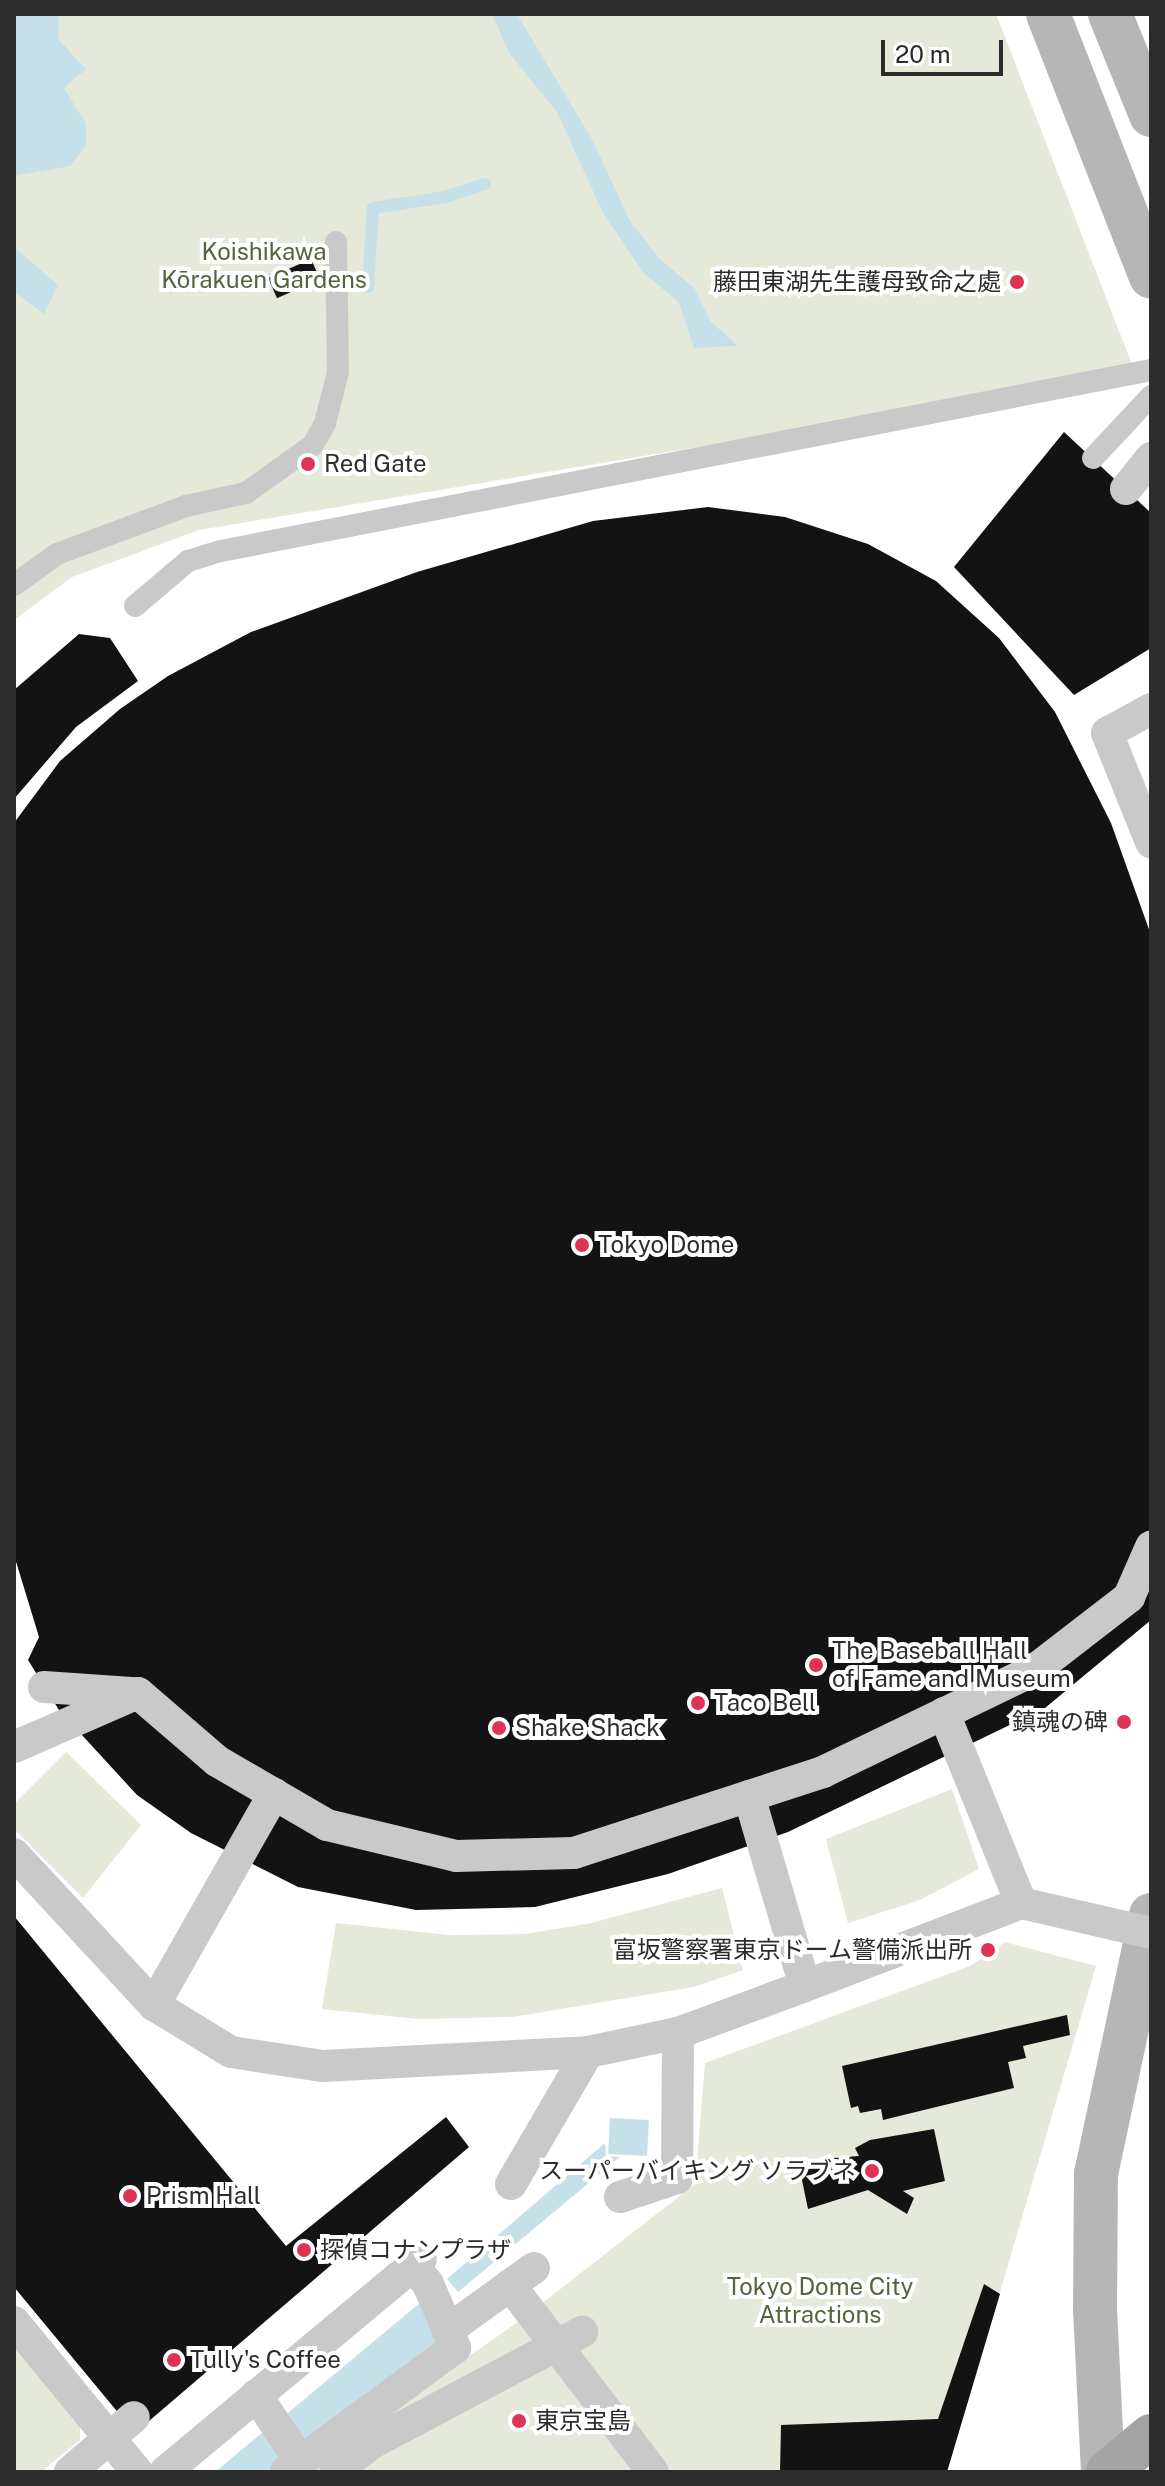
<!DOCTYPE html>
<html>
<head>
<meta charset="utf-8">
<style>
	body { margin:0 }
	#map { position:relative; width:1165px; height:2486px; overflow:hidden; background:#fff; font-family:"Public Sans","Noto Sans JP",sans-serif }
	div>[style] { position:absolute }
	[style*='--x'] { left:calc(var(--x)*1px); top:calc(var(--y)*1px); width:calc(var(--w)*1px); rotate:calc(var(--a)*1deg) }
	.green>* { inset:0; background:#e4e9da }
	.water>* { inset:0; background:#c6e0e9; transform-origin:0 0 }
	.stream>* { height:12px; margin:-6px; padding:0 6px; transform-origin:6px; border-radius:6px; background:#c6e0e9 }
	.building>* { inset:0; background:#131313; transform-origin:0 0 }
	.service>* { height:22px; margin:-11px; padding:0 11px; transform-origin:11px; border-radius:11px; background:#c9c9c9 }
	.pedestrian>* { height:32px; margin:-16px; padding:0 16px; transform-origin:16px; border-radius:16px; background:#c9c9c9 }
	.secondary>* { height:44px; margin:-22px; padding:0 22px; transform-origin:22px; border-radius:22px; background:#b6b6b6 }
	.primary>* { height:44px; margin:-22px; padding:0 22px; transform-origin:22px; border-radius:22px; background:#a4a4a4 }
	.pedestrian-bridge>* { height:32px; margin:-16px; padding:0 16px; transform-origin:16px; border-radius:16px; background:#c9c9c9 }
	.dots>* { width:22px; height:22px; translate:-50% -50%; box-sizing:border-box; border:4px solid #fff; border-radius:50% }
	span { translate:-50% -50%; white-space:nowrap; text-align:center; line-height:1.15; -webkit-text-stroke:8px #fff; paint-order:stroke }
	.park-label { font-size:24px; color:#54653c }
	.poi-label { font-size:24px; color:#2c2c2c }
	.right { translate:-100% -50%; text-align:right }
	.left { translate:0 -50%; text-align:left }
	.frame { position:absolute; inset:0; border:16px solid #2c2c2c; pointer-events:none }
	.scale { position:absolute; left:881px; top:40px; width:122px; height:36px; box-sizing:border-box; border:4px solid #2c2c2c; border-top:0; padding-left:10px; font-size:24px; line-height:28px; white-space:nowrap; color:#2c2c2c; -webkit-text-stroke:6px #fff; paint-order:stroke }
</style>
</head>
<body>
<div id="map">
	<div class="green">
		<i style="clip-path:polygon(14px 14px,996px 14px,1133px 367px,890px 415px,199px 530px,72px 577px,14px 620px)"></i>
		<i style="clip-path:polygon(66px 1752px,141px 1825px,83px 1898px,14px 1829px,14px 1804px)"></i>
		<i style="clip-path:polygon(952px 1789px,979px 1869px,920px 1900px,848px 1923px,826px 1839px)"></i>
		<i style="clip-path:polygon(722px 1888px,743px 1970px,694px 1987px,512px 2017px,418px 2019px,322px 2009px,336px 1923px,449px 1935px,524px 1934px,587px 1924px)"></i>
		<i style="clip-path:polygon(1005px 1942px,1096px 1966px,947px 2472px,303px 2472px,518px 2322px,695px 2184px,705px 2063px,970px 1966px)"></i>
		<i style="clip-path:polygon(14px 2342px,80px 2426px,80px 2440px,41px 2472px,14px 2472px)"></i>
	</div>
	<div class="water">
		<i style="clip-path:polygon(14px 14px,58px 14px,59px 40px,86px 69px,64px 88px,85px 122px,87px 135px,85px 147px,70px 166px,14px 176px)"></i>
		<i style="clip-path:polygon(492px 14px,517px 14px,592px 139px,630px 221px,660px 259px,695px 289px,710px 321px,738px 346px,694px 348px,679px 303px,643px 272px,603px 213px,557px 112px,509px 53px)"></i>
		<i style="clip-path:polygon(14px 247px,58px 285px,44px 314px,14px 292px)"></i>
		<i style="left:610px;top:2118px;width:39px;height:36px;rotate:3deg"></i>
		<i style="clip-path:polygon(605px 2143px,606px 2156px,620px 2157px,458px 2292px,447px 2279px)"></i>
		<i style="clip-path:polygon(421px 2302px,447px 2353px,308px 2455px,283px 2417px)"></i>
		<i style="clip-path:polygon(263px 2432px,290px 2469px,215px 2472px)"></i>
	</div>
	<div class="stream">
		<i style="--x:368;--y:287;--w:79;--a:-86.4"></i>
		<i style="--x:373;--y:208;--w:73;--a:-8.7"></i>
		<i style="--x:445;--y:197;--w:42;--a:-18"></i>
	</div>
	<div class="building">
		<i style="left:311px;top:259px;width:22px;height:47px;rotate:66deg"></i>
		<i style="clip-path:polygon(1064px 432px,1151px 513px,1151px 648px,1074px 695px,954px 567px)"></i>
		<i style="clip-path:polygon(708px 507px,785px 517px,868px 544px,936px 581px,999px 638px,1055px 712px,1111px 823px,1151px 935px,1151px 1620px,1045px 1708px,788px 1832px,668px 1874px,535px 1907px,416px 1910px,298px 1887px,191px 1833px,137px 1795px,59px 1710px,28px 1660px,39px 1637px,14px 1555px,14px 823px,60px 761px,120px 709px,168px 676px,251px 632px,417px 572px,593px 521px)"></i>
		<i style="clip-path:polygon(79px 634px,110px 638px,138px 681px,76px 727px,14px 799px,14px 690px)"></i>
		<i style="clip-path:polygon(14px 1916px,286px 2246px,446px 2117px,469px 2147px,135px 2433px,14px 2287px)"></i>
		<i style="clip-path:polygon(1067px 2015px,1070px 2035px,1023px 2046px,1026px 2058px,1008px 2062px,1014px 2088px,883px 2120px,881px 2109px,860px 2113px,858px 2106px,851px 2108px,842px 2066px)"></i>
		<i style="clip-path:polygon(934px 2129px,945px 2181px,903px 2191px,914px 2198px,907px 2214px,868px 2190px,808px 2209px,798px 2161px,859px 2156px,855px 2148px,870px 2140px)"></i>
		<i style="clip-path:polygon(984px 2284px,1000px 2294px,947px 2472px,780px 2472px,781px 2425px,938px 2419px)"></i>
	</div>
	<div class="service">
		<i style="--x:1093;--y:458;--w:85;--a:-46.9"></i>
		<i style="--x:14;--y:585;--w:53;--a:-35.8"></i>
		<i style="--x:57;--y:554;--w:138;--a:-20.4"></i>
		<i style="--x:186;--y:506;--w:61;--a:-12.2"></i>
		<i style="--x:246;--y:493;--w:82;--a:-35.6"></i>
		<i style="--x:313;--y:445;--w:25;--a:-61"></i>
		<i style="--x:325;--y:423;--w:53;--a:-75.7"></i>
		<i style="--x:338;--y:372;--w:130;--a:-90.9"></i>
		<i style="--x:135;--y:606;--w:70;--a:-40.3"></i>
		<i style="--x:188;--y:561;--w:34;--a:-17"></i>
		<i style="--x:221;--y:551;--w:947;--a:-11.01"></i>
	</div>
	<div class="pedestrian">
		<i style="--x:1126;--y:489;--w:40;--a:-51"></i>
		<i style="--x:1151;--y:709;--w:50;--a:151.4"></i>
		<i style="--x:1107;--y:733;--w:118;--a:68"></i>
		<i style="--x:44;--y:1687;--w:87;--a:3.9"></i>
		<i style="--x:14;--y:1747;--w:135;--a:-23.5"></i>
		<i style="--x:138;--y:1693;--w:104;--a:40.7"></i>
		<i style="--x:217;--y:1761;--w:127;--a:30.2"></i>
		<i style="--x:327;--y:1825;--w:133;--a:13.5"></i>
		<i style="--x:456;--y:1856;--w:118;--a:-1.5"></i>
		<i style="--x:574;--y:1853;--w:262;--a:-18"></i>
		<i style="--x:823;--y:1772;--w:237;--a:-25.8"></i>
		<i style="--x:1036;--y:1669;--w:118;--a:-37.7"></i>
		<i style="--x:1129;--y:1597;--w:55;--a:-66.3"></i>
		<i style="--x:749;--y:1796;--w:198;--a:73.6"></i>
		<i style="--x:805;--y:1986;--w:231;--a:-21"></i>
		<i style="--x:1021;--y:1903;--w:205;--a:-112.1"></i>
		<i style="--x:14;--y:1854;--w:206;--a:47.2"></i>
		<i style="--x:154;--y:2005;--w:243;--a:-60.4"></i>
		<i style="--x:154;--y:2005;--w:90;--a:31.4"></i>
		<i style="--x:231;--y:2052;--w:93;--a:8.7"></i>
		<i style="--x:323;--y:2066;--w:265;--a:-3"></i>
		<i style="--x:588;--y:2052;--w:92;--a:-11.9"></i>
		<i style="--x:678;--y:2033;--w:135;--a:-20.3"></i>
		<i style="--x:511;--y:2184;--w:153;--a:-59.7"></i>
		<i style="--x:620;--y:2197;--w:60;--a:-18.4"></i>
		<i style="--x:677;--y:2178;--w:145;--a:-89.6"></i>
		<i style="--x:413;--y:2265;--w:24;--a:52"></i>
		<i style="--x:428;--y:2284;--w:50;--a:66.5"></i>
		<i style="--x:510;--y:2285;--w:235;--a:52.6"></i>
		<i style="--x:14;--y:2322;--w:194;--a:50.6"></i>
		<i style="--x:256;--y:2395;--w:79;--a:56.3"></i>
		<i style="--x:165;--y:2472;--w:333;--a:-39.8"></i>
		<i style="--x:286;--y:2472;--w:210;--a:-36.3"></i>
		<i style="--x:455;--y:2348;--w:19;--a:-111"></i>
		<i style="--x:448;--y:2330;--w:106;--a:-35.8"></i>
	</div>
	<div class="secondary">
		<i style="--x:1048;--y:14;--w:282;--a:68.6"></i>
		<i style="--x:1110;--y:14;--w:109;--a:67.9"></i>
		<i style="--x:1103;--y:2472;--w:161;--a:-92.8"></i>
		<i style="--x:1095;--y:2311;--w:137;--a:-89.6"></i>
		<i style="--x:1096;--y:2174;--w:265;--a:-78"></i>
	</div>
	<div class="primary">
		<i style="--x:1108;--y:2472;--w:56;--a:-39.9"></i>
	</div>
	<div class="pedestrian-bridge">
		<i style="--x:1021;--y:1903;--w:133;--a:13"></i>
		<i style="--x:70;--y:2472;--w:84;--a:-40.7"></i>
		<i style="--x:335;--y:2472;--w:47;--a:-38.1"></i>
		<i style="--x:372;--y:2443;--w:238;--a:-27.9"></i>
	</div>
	<div class="dots">
		<i style="left:1017px;top:282px;background:#de3355"></i>
		<i style="left:308px;top:464px;background:#de3355"></i>
		<i style="left:582px;top:1245px;background:#de3355"></i>
		<i style="left:816px;top:1665px;background:#de3355"></i>
		<i style="left:698px;top:1703px;background:#de3355"></i>
		<i style="left:1124px;top:1722px;background:#de3355"></i>
		<i style="left:499px;top:1728px;background:#de3355"></i>
		<i style="left:988px;top:1950px;background:#de3355"></i>
		<i style="left:872px;top:2171px;background:#de3355"></i>
		<i style="left:130px;top:2196px;background:#de3355"></i>
		<i style="left:304px;top:2250px;background:#de3355"></i>
		<i style="left:174px;top:2360px;background:#de3355"></i>
		<i style="left:519px;top:2421px;background:#de3355"></i>
	</div>
	<div class="park-label">
		<span style="left:264px;top:266px">Koishikawa<br>Kōrakuen Gardens</span>
		<span style="left:820px;top:2301px">Tokyo Dome City<br>Attractions</span>
	</div>
	<div class="poi-label">
		<span class="right" style="left:1001px;top:282px">藤田東湖先生護母致命之處</span>
		<span class="left" style="left:324px;top:464px">Red Gate</span>
		<span class="left" style="left:598px;top:1245px">Tokyo Dome</span>
		<span class="left" style="left:832px;top:1665px">The Baseball Hall<br>of Fame and Museum</span>
		<span class="left" style="left:714px;top:1703px">Taco Bell</span>
		<span class="right" style="left:1108px;top:1722px">鎮魂の碑</span>
		<span class="left" style="left:515px;top:1728px">Shake Shack</span>
		<span class="right" style="left:972px;top:1950px">富坂警察署東京ドーム警備派出所</span>
		<span class="right" style="left:856px;top:2171px">スーパーバイキング ソラブネ</span>
		<span class="left" style="left:146px;top:2196px">Prism Hall</span>
		<span class="left" style="left:320px;top:2250px">探偵コナンプラザ</span>
		<span class="left" style="left:190px;top:2360px">Tully's Coffee</span>
		<span class="left" style="left:535px;top:2421px">東京宝島</span>
	</div>
	<div class="frame"></div>
	<div class="scale">20 m</div>
</div>
</body>
</html>
